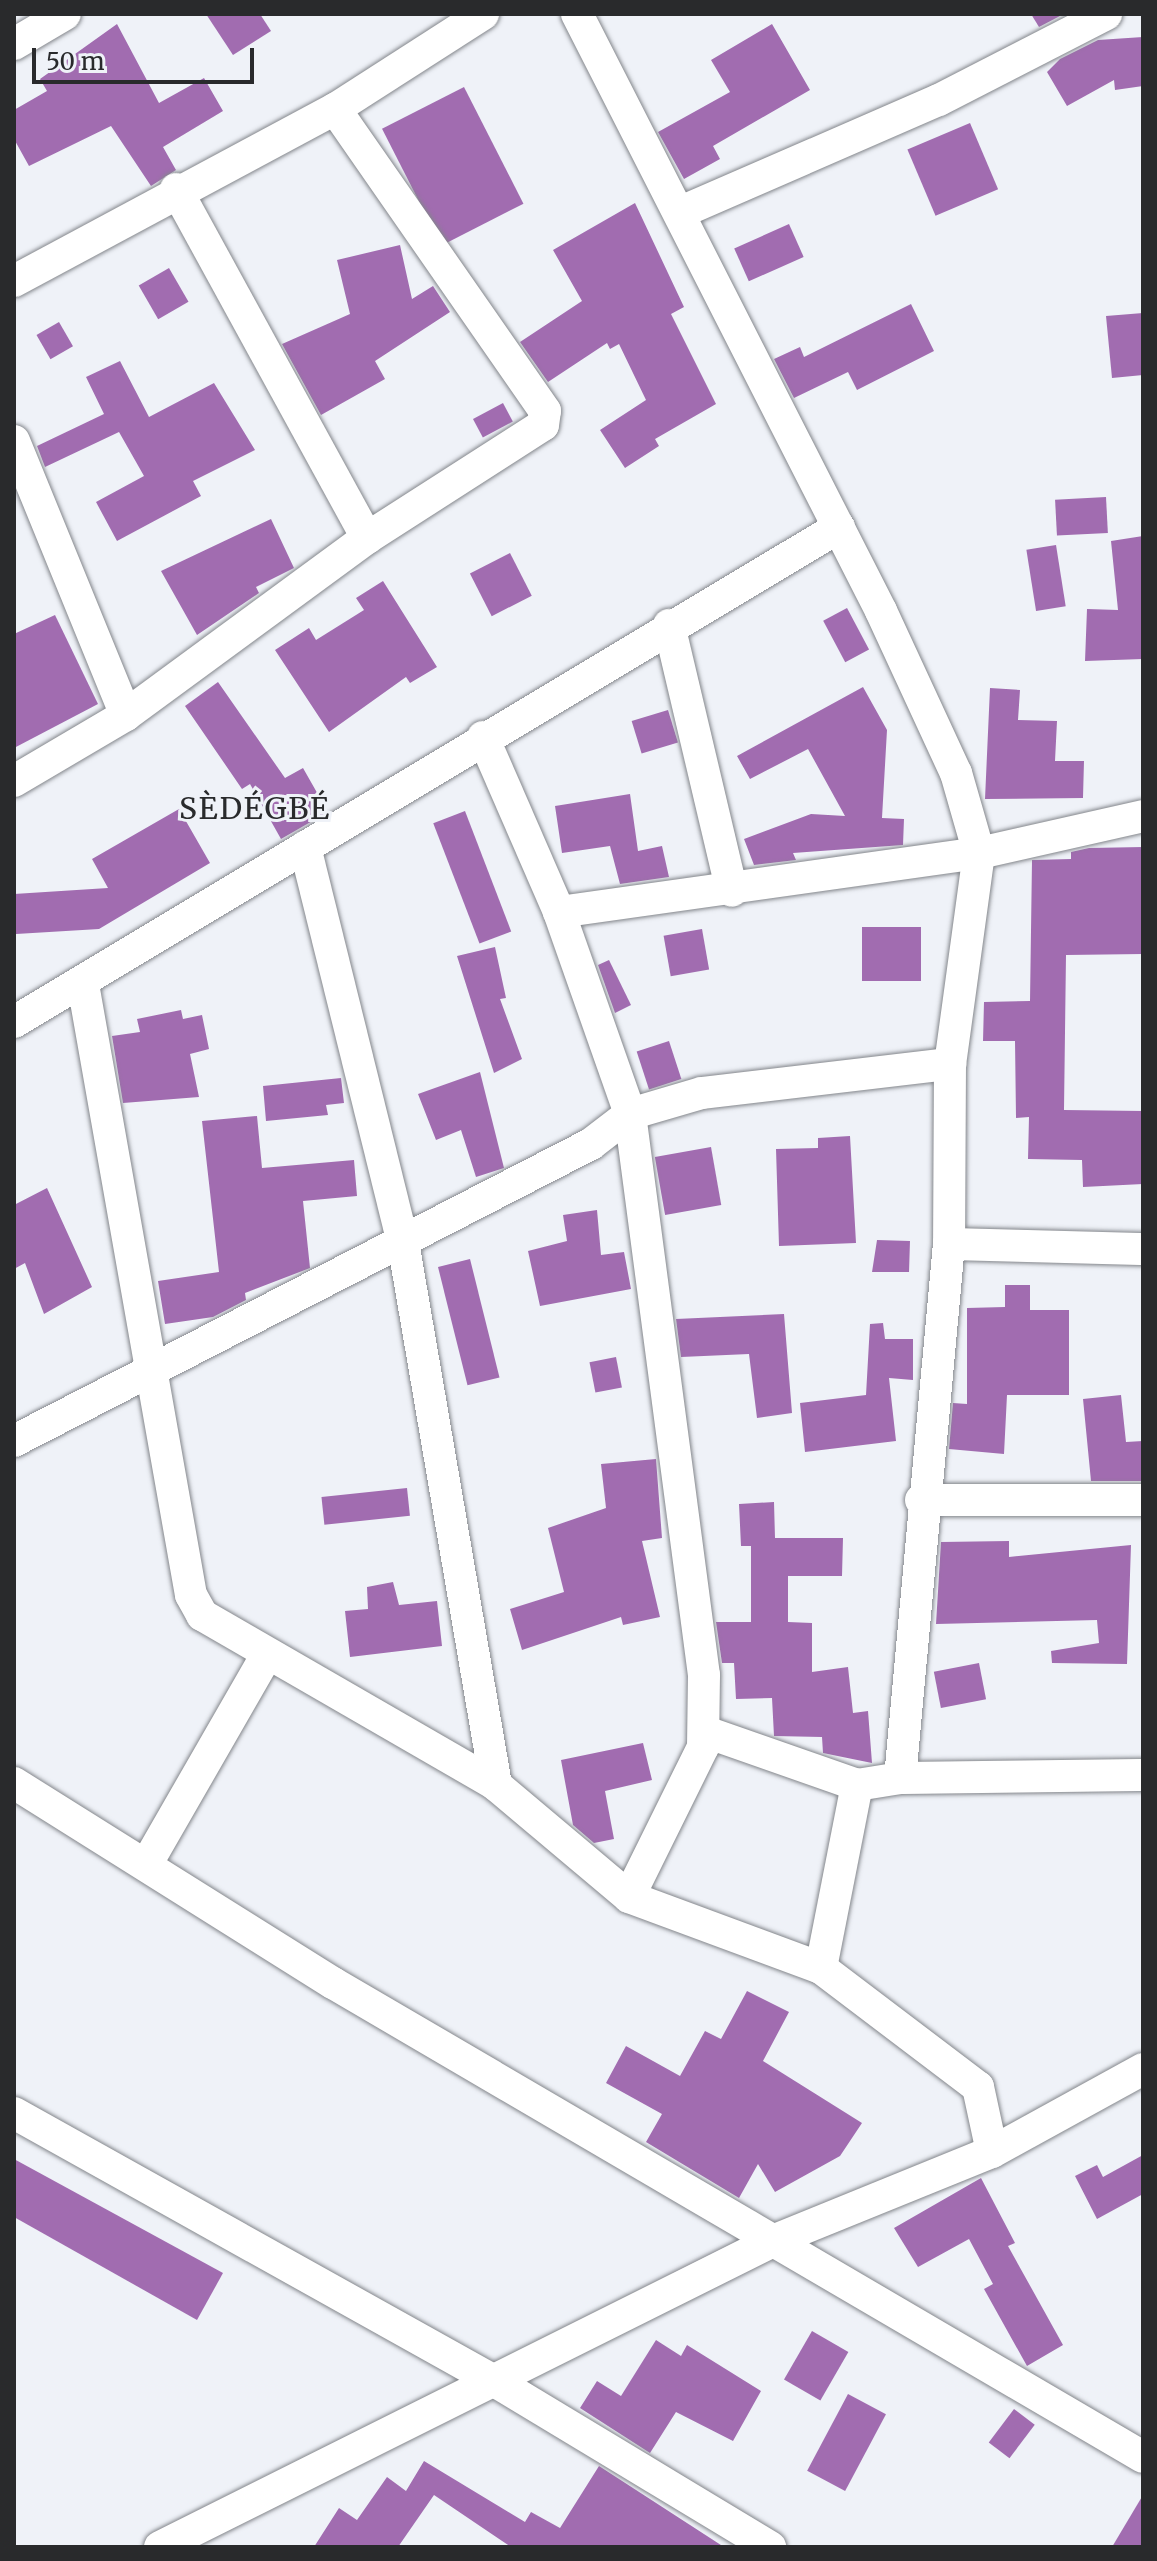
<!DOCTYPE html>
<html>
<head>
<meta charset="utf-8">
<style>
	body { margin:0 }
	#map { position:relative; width:1157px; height:2561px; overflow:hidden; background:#eff2f8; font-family:Merriweather,serif }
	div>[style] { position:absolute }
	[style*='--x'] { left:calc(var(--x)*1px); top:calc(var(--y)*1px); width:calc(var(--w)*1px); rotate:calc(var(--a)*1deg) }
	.building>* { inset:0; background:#a16cb0; transform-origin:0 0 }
	.roads { filter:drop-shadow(0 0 2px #83868b) drop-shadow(0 0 2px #83868b) }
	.street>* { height:32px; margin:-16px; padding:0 16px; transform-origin:16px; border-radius:16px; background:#fff }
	span { translate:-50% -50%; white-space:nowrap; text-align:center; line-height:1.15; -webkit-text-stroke:6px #eff2f8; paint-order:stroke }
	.neighbourhood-label { font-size:30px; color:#292a2c; letter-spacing:2px }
	.frame { position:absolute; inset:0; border:16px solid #292a2c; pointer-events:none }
	.scale { position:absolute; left:32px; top:48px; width:222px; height:36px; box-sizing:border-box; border:4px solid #292a2c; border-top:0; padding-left:10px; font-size:24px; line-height:28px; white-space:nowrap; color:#292a2c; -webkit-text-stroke:6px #eff2f8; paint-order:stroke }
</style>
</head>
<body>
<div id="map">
	<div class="building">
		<i style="clip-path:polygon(206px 14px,260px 14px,271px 31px,233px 55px)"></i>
		<i style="clip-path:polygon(1031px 14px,1059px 14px,1060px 16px,1039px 27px)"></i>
		<i style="clip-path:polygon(117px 24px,159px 103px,204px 78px,223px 111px,163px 147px,176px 170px,151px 186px,111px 126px,29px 166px,14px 139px,14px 110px,47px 91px,40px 79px)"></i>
		<i style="clip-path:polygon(772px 24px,810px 90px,713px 146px,720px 159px,684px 179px,658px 132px,730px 92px,711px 60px)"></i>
		<i style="clip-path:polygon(1143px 37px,1143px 86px,1115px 90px,1114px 80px,1067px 106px,1047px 72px,1060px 59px,1098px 40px)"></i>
		<i style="left:464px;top:87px;width:131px;height:92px;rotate:63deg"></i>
		<i style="left:970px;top:123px;width:72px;height:68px;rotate:67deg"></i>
		<i style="clip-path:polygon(635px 203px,684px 307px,671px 314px,716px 404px,655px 439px,659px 446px,625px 468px,600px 430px,646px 400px,619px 344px,610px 349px,607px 343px,548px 382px,520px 342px,582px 301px,553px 250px)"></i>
		<i style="left:789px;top:224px;width:36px;height:60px;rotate:66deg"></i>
		<i style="clip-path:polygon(400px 245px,412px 299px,433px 286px,450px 312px,375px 361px,385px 379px,321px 415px,282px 344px,350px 314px,337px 260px)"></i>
		<i style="left:169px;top:268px;width:39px;height:35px;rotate:60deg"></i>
		<i style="clip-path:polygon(911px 304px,934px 351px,857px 390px,848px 372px,794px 398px,774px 359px,800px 347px,804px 357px)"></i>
		<i style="clip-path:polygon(1143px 313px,1143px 375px,1112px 378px,1106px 316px)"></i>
		<i style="left:59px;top:322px;width:28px;height:26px;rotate:60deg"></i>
		<i style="clip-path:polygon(120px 361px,149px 417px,214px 383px,255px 450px,193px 481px,201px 496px,117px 541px,96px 502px,144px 476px,119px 432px,45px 467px,37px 446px,104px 414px,86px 377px)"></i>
		<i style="left:503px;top:403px;width:21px;height:34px;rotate:62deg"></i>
		<i style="left:1106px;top:497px;width:36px;height:51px;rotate:87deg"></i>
		<i style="clip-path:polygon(271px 519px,294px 568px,256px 587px,259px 593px,197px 635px,161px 571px)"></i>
		<i style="clip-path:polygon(1143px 536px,1143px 659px,1085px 661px,1087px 609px,1118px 610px,1111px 541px)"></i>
		<i style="left:1056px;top:545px;width:62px;height:30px;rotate:81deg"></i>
		<i style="left:510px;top:553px;width:48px;height:45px;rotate:63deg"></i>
		<i style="clip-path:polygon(383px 581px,437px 667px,410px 683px,406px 677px,329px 732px,275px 650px,309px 628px,316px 640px,364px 610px,356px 598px)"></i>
		<i style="left:847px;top:608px;width:47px;height:27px;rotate:62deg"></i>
		<i style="clip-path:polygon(55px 615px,98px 704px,14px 748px,14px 634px)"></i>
		<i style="clip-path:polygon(218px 682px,285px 778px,303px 768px,328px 812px,281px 839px,250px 784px,242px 789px,185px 706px)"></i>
		<i style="clip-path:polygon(863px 687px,887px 730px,882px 818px,904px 819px,903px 845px,793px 853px,796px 860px,754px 865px,744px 839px,811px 814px,845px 816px,808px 749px,750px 779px,737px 756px)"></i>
		<i style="clip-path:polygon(990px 688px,1020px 690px,1018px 720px,1057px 721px,1055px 761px,1084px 761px,1083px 798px,985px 799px)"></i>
		<i style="left:668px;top:710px;width:34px;height:38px;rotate:73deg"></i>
		<i style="clip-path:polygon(630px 794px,638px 851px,662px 846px,669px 877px,620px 884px,610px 846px,562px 853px,555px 806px)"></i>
		<i style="clip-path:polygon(179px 809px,210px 863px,99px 929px,16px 934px,14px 894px,108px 888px,92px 859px)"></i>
		<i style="left:465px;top:811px;width:129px;height:34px;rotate:69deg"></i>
		<i style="clip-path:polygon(1143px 847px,1143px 954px,1066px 955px,1064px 1110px,1143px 1111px,1143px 1184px,1083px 1187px,1082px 1160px,1028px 1159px,1029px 1117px,1016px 1118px,1015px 1041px,983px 1041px,984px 1002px,1030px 1001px,1032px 860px,1071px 859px,1071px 852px,1089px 848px)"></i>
		<i style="left:862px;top:927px;width:59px;height:54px"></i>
		<i style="left:702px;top:929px;width:41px;height:39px;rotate:80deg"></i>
		<i style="clip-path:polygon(495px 947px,506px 998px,500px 999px,522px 1059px,494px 1073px,457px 956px)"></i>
		<i style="clip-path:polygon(609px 960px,631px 1005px,615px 1013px,598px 965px)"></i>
		<i style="clip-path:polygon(181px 1010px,183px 1019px,202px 1015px,209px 1049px,190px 1054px,199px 1097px,123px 1103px,112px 1036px,140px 1032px,137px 1019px)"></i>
		<i style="left:669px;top:1041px;width:40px;height:34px;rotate:72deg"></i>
		<i style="clip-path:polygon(480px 1072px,504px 1168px,476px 1177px,461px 1130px,436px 1140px,418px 1094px)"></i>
		<i style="clip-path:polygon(341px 1078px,344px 1103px,326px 1105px,328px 1115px,266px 1121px,263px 1086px)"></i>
		<i style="clip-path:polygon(257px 1116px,262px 1168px,354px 1160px,357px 1196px,303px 1201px,310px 1268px,245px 1293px,246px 1300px,213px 1317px,165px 1324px,158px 1281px,219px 1272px,202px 1121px)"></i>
		<i style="clip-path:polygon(850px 1136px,856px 1243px,779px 1246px,776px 1149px,818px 1148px,818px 1138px)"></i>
		<i style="left:711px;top:1147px;width:59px;height:57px;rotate:80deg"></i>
		<i style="clip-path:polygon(47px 1188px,92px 1287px,44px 1314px,25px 1263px,14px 1269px,14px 1205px)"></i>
		<i style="clip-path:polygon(597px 1210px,601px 1255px,624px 1252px,631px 1289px,540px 1306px,528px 1251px,567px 1241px,563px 1215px)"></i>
		<i style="clip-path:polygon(877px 1240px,910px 1241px,909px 1272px,872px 1272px)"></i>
		<i style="left:470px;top:1259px;width:122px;height:33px;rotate:76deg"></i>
		<i style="clip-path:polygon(1005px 1285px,1030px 1285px,1030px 1310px,1069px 1310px,1069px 1395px,1007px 1395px,1004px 1454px,949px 1449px,953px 1403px,967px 1404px,967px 1308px,1005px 1307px)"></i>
		<i style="clip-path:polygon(784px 1314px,792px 1413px,757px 1418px,749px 1354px,681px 1357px,676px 1319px)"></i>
		<i style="clip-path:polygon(883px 1323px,885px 1339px,913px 1339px,913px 1380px,889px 1378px,896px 1441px,805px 1452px,800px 1403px,866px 1395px,870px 1324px)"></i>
		<i style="left:616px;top:1357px;width:31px;height:27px;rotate:79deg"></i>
		<i style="clip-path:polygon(1121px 1395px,1126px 1442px,1143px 1441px,1143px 1481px,1091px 1481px,1083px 1399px)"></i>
		<i style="clip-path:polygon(656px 1459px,662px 1538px,642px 1541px,660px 1617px,623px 1625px,621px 1617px,522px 1650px,510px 1609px,564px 1592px,548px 1528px,606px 1508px,601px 1464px)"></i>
		<i style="left:407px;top:1488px;width:28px;height:86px;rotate:84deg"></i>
		<i style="clip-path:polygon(774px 1502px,775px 1538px,843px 1538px,842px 1576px,788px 1576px,788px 1622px,812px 1623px,812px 1672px,848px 1667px,853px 1713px,868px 1711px,872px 1763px,823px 1753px,822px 1737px,774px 1736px,772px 1698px,736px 1699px,734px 1663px,722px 1663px,716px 1622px,751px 1622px,751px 1546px,741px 1546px,739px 1504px)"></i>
		<i style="clip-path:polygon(1009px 1541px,1009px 1557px,1131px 1545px,1127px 1664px,1052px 1663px,1051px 1651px,1099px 1643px,1097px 1620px,936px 1624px,941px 1542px)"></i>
		<i style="clip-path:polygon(393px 1582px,399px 1605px,437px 1601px,442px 1646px,350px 1657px,345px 1611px,368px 1609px,367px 1587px)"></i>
		<i style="left:979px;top:1663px;width:37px;height:46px;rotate:79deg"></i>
		<i style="clip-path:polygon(643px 1743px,652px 1780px,605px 1791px,614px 1839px,594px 1843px,573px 1825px,561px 1760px)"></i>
		<i style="clip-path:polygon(747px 1991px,789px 2012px,763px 2061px,862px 2123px,840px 2156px,775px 2192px,758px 2164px,739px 2198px,646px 2142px,662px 2114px,606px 2083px,626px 2046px,680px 2076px,705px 2031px,721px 2039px)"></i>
		<i style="clip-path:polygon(1143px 2155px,1143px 2194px,1097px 2219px,1075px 2176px,1097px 2165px,1103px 2177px)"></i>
		<i style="clip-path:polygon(14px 2159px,223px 2273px,197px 2320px,14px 2217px)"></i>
		<i style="clip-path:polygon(981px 2178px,1015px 2243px,1008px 2246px,1063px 2345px,1027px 2366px,984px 2289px,993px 2284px,969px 2239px,918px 2267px,894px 2228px)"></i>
		<i style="left:812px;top:2331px;width:42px;height:56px;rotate:30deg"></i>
		<i style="clip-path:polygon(656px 2340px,681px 2356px,687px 2345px,761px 2391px,733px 2441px,676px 2412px,650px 2453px,580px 2408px,597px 2381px,621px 2396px)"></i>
		<i style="left:848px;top:2394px;width:43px;height:87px;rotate:28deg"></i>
		<i style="left:1014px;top:2409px;width:26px;height:42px;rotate:37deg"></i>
		<i style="clip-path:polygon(424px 2461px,525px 2522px,531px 2512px,560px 2528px,599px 2466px,724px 2547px,511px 2547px,434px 2495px,398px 2547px,314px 2547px,339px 2508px,357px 2520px,387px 2477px,406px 2491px)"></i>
		<i style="clip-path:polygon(1143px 2495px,1143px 2547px,1112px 2547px)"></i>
	</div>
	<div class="roads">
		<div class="street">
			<i style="--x:577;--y:14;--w:670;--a:63.01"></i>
			<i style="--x:881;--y:611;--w:179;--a:65.2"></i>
			<i style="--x:956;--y:773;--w:83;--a:74"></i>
			<i style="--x:979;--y:853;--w:213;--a:97.8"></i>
			<i style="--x:950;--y:1064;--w:180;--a:90.3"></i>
			<i style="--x:949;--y:1244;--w:536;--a:95.24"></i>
			<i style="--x:14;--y:44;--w:59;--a:-30.5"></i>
			<i style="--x:176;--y:189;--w:398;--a:61.3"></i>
			<i style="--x:681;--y:212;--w:281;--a:-23.5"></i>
			<i style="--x:939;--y:100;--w:188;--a:-27.2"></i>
			<i style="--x:14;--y:281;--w:364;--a:-28.2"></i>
			<i style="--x:335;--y:109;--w:176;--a:-32.7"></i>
			<i style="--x:14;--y:441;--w:296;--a:67.8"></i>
			<i style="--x:669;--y:625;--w:273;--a:76.7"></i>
			<i style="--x:483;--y:737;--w:191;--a:66.5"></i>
			<i style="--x:559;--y:912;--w:214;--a:70.6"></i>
			<i style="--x:630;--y:1114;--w:566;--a:82.49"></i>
			<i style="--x:704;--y:1675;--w:72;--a:90.8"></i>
			<i style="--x:703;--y:1747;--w:167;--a:116.3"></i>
			<i style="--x:14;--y:781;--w:130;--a:-30.5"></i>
			<i style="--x:126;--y:715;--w:299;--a:-36.3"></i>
			<i style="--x:367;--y:538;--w:209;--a:-32.7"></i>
			<i style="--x:543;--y:425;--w:14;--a:-82"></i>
			<i style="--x:545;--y:411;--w:368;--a:-124.8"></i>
			<i style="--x:305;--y:847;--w:407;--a:76.1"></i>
			<i style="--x:403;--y:1242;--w:551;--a:80.28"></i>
			<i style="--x:559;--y:912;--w:424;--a:-8"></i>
			<i style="--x:979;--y:853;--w:168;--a:-12.7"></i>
			<i style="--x:83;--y:984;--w:620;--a:79.98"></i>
			<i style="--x:191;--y:1595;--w:23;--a:61"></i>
			<i style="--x:202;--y:1615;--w:340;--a:30"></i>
			<i style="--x:496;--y:1785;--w:174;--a:40.1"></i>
			<i style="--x:629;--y:1897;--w:205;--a:20.3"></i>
			<i style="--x:821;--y:1968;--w:197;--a:37.2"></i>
			<i style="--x:978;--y:2087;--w:66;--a:77.8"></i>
			<i style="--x:14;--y:1022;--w:962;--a:-30.96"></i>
			<i style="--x:949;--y:1244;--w:194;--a:1.5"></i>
			<i style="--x:14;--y:1441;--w:649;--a:-27.24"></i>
			<i style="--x:591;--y:1144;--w:49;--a:-37.6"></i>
			<i style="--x:630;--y:1114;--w:75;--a:-16.3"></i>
			<i style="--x:702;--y:1093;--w:250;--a:-6.7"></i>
			<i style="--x:921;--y:1500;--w:222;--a:0"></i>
			<i style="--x:706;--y:1732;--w:160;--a:19.3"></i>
			<i style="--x:857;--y:1785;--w:44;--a:-9.2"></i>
			<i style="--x:900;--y:1778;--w:243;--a:-0.7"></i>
			<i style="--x:14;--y:1783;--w:377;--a:32.1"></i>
			<i style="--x:333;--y:1983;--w:938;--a:30.34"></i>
			<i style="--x:146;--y:1865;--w:241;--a:-60.1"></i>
			<i style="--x:821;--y:1968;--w:187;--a:-78.9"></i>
			<i style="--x:14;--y:2113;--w:554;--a:29.16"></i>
			<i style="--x:498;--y:2383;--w:318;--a:31.1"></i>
			<i style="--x:160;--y:2547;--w:687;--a:-26.53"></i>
			<i style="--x:775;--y:2240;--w:234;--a:-22.1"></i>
			<i style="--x:992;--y:2152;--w:172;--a:-28.8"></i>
		</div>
	</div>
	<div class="neighbourhood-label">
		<span style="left:255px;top:808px">SÈDÉGBÉ</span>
	</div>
	<div class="frame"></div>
	<div class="scale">50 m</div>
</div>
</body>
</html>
